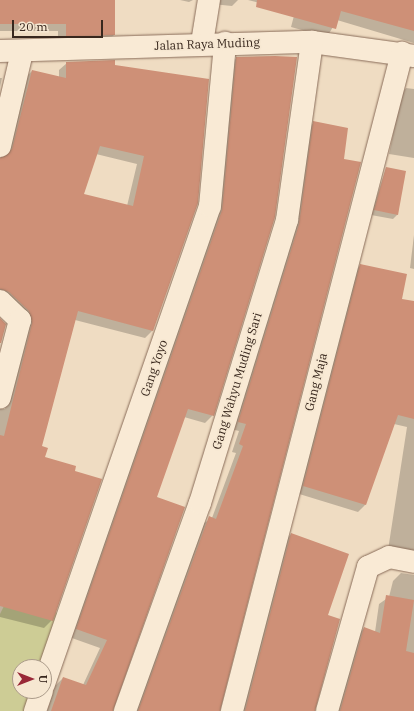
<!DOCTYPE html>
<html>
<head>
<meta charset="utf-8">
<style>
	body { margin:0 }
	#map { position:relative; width:414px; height:711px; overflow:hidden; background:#efdcc2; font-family:"IBM Plex Serif",serif }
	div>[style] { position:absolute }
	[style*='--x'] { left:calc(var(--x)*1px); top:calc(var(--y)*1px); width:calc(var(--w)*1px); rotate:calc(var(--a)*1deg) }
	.green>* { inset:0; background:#cdcc95 }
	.shadow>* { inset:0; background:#0003 }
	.building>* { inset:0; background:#ce9077 }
	.roads { filter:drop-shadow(0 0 1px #896c59) drop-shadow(0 0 1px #896c59) }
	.street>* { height:22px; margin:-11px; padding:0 11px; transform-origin:11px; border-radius:11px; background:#f9ead5 }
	span { translate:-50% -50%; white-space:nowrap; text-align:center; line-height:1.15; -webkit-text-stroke:3.5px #f6e7d1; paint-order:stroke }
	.street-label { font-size:12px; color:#38271d }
	.north { position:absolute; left:12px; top:659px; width:40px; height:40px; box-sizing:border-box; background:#f6e7d1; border:1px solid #aa9a89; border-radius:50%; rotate:90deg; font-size:11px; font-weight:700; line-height:16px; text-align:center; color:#38271d }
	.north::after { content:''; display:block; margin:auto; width:14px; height:18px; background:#992837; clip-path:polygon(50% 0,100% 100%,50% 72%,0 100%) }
	.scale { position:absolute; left:12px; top:20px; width:91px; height:18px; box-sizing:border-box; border:2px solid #38271d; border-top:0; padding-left:5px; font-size:12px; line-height:14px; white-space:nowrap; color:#38271d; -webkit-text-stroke:3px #f6e7d1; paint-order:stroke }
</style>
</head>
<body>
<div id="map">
	<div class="green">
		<i style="clip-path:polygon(8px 598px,64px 615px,44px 667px,20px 667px,20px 691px,35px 691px,28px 711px,0 711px,0 614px)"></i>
	</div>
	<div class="shadow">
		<i style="clip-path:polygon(0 0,114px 0,114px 35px,106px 43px,58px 44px,58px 31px,0 31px)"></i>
		<i style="clip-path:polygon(180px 0,193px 0,189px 2px)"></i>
		<i style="clip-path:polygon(208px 0,238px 0,232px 6px,212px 4px)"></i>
		<i style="clip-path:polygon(248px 0,414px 0,414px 43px,337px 20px,327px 37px,291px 27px,295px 12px)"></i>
		<i style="clip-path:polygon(237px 58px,213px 415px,205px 423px,184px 417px,156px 498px,112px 711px,47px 711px,55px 686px,63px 678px,83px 685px,100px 648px,69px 637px,215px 218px,229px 65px)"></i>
		<i style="clip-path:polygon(evenodd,67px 63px,208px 80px,152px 331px,145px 338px,75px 320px,41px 447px,52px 620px,44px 628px,0 617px,0 409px,5px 409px,25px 331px,0 301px,0 159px,5px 157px,24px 79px,32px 71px,59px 77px,59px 70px,67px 63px,96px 154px,137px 164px,127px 206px,83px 195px,96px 154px)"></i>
		<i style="clip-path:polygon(0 78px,2px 78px,0 87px)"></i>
		<i style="clip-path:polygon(406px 88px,414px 89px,414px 158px,389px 154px,401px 94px)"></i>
		<i style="clip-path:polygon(314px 123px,347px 129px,220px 711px,134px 711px,201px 525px,212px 518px,236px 453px,232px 452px,239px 431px,231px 429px,306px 130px)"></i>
		<i style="clip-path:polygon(386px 168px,398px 214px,393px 219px,371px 215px)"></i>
		<i style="clip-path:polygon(414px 235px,414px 269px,410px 268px)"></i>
		<i style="clip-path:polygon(361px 265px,396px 321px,414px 327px,414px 560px,388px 550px,407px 427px,394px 424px,365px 505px,358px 512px,296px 493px,353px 273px)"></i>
		<i style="clip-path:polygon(291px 534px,327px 615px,315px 711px,240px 711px,284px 542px)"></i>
		<i style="clip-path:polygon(401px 573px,414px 575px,414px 711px,335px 711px,357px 636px,364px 628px,375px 632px,379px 604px,389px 597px,393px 581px)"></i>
	</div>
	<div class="building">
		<i style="clip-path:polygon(0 0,115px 0,115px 35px,66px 37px,66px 24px,0 24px)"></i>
		<i style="clip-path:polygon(257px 0,414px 0,414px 31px,341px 11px,336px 29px,256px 7px)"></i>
		<i style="clip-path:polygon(275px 56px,297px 57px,275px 217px,214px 416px,188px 409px,157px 497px,185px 507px,113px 711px,51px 711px,63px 677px,86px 685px,107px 640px,76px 629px,222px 210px,236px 57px)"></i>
		<i style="clip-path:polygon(evenodd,115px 60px,115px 65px,209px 79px,198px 203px,153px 331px,78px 311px,42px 446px,48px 448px,45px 457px,76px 466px,75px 471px,102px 479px,53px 621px,0 606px,0 435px,4px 436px,32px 323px,29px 311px,9px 292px,0 289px,0 158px,12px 149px,32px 70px,66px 78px,66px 62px,115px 60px,100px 146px,144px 156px,133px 206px,84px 194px,100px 146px)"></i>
		<i style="clip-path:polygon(313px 121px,348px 128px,344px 159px,361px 162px,220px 711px,138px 711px,209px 516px,216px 519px,243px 446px,239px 444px,246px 424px,238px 422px,299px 224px)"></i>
		<i style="clip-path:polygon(386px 167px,406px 171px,398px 215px,374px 210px)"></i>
		<i style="clip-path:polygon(360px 264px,407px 274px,402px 299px,414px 301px,414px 419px,398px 415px,366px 505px,303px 486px)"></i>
		<i style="clip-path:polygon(0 318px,6px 324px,1px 343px,0 343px)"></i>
		<i style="clip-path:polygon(291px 533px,349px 554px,328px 615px,340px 619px,315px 711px,245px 711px)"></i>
		<i style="clip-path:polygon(386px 595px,414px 600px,406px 651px,414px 653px,414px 711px,340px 711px,364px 627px,380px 633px)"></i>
	</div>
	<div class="roads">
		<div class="street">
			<i style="--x:202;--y:43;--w:44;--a:-80.8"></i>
			<i style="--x:0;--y:51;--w:312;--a:-1.7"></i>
			<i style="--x:312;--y:42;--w:103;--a:7.8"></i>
			<i style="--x:0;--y:146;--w:97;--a:-76.8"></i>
			<i style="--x:0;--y:301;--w:28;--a:44"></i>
			<i style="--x:20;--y:320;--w:80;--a:104.6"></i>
			<i style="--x:44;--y:684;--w:506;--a:-70.85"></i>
			<i style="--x:210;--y:206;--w:164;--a:-84.7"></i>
			<i style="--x:35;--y:711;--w:21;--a:-71"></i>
			<i style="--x:125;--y:711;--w:221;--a:-70.2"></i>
			<i style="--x:200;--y:503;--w:296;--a:-72.9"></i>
			<i style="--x:287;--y:220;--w:180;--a:-82"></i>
			<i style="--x:232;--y:711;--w:680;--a:-75.51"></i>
			<i style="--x:327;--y:711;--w:150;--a:-74.1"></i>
			<i style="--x:368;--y:567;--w:23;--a:-25"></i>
			<i style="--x:389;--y:557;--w:25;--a:11"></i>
		</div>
	</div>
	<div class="street-label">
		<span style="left:207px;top:44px;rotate:-2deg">Jalan Raya Muding</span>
		<span style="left:154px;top:368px;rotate:-71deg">Gang Yoyo</span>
		<span style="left:237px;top:381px;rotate:-73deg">Gang Wahyu Muding Sari</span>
		<span style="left:316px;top:382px;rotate:-76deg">Gang Maja</span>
	</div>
	<div class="north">U</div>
	<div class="scale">20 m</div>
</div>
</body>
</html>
